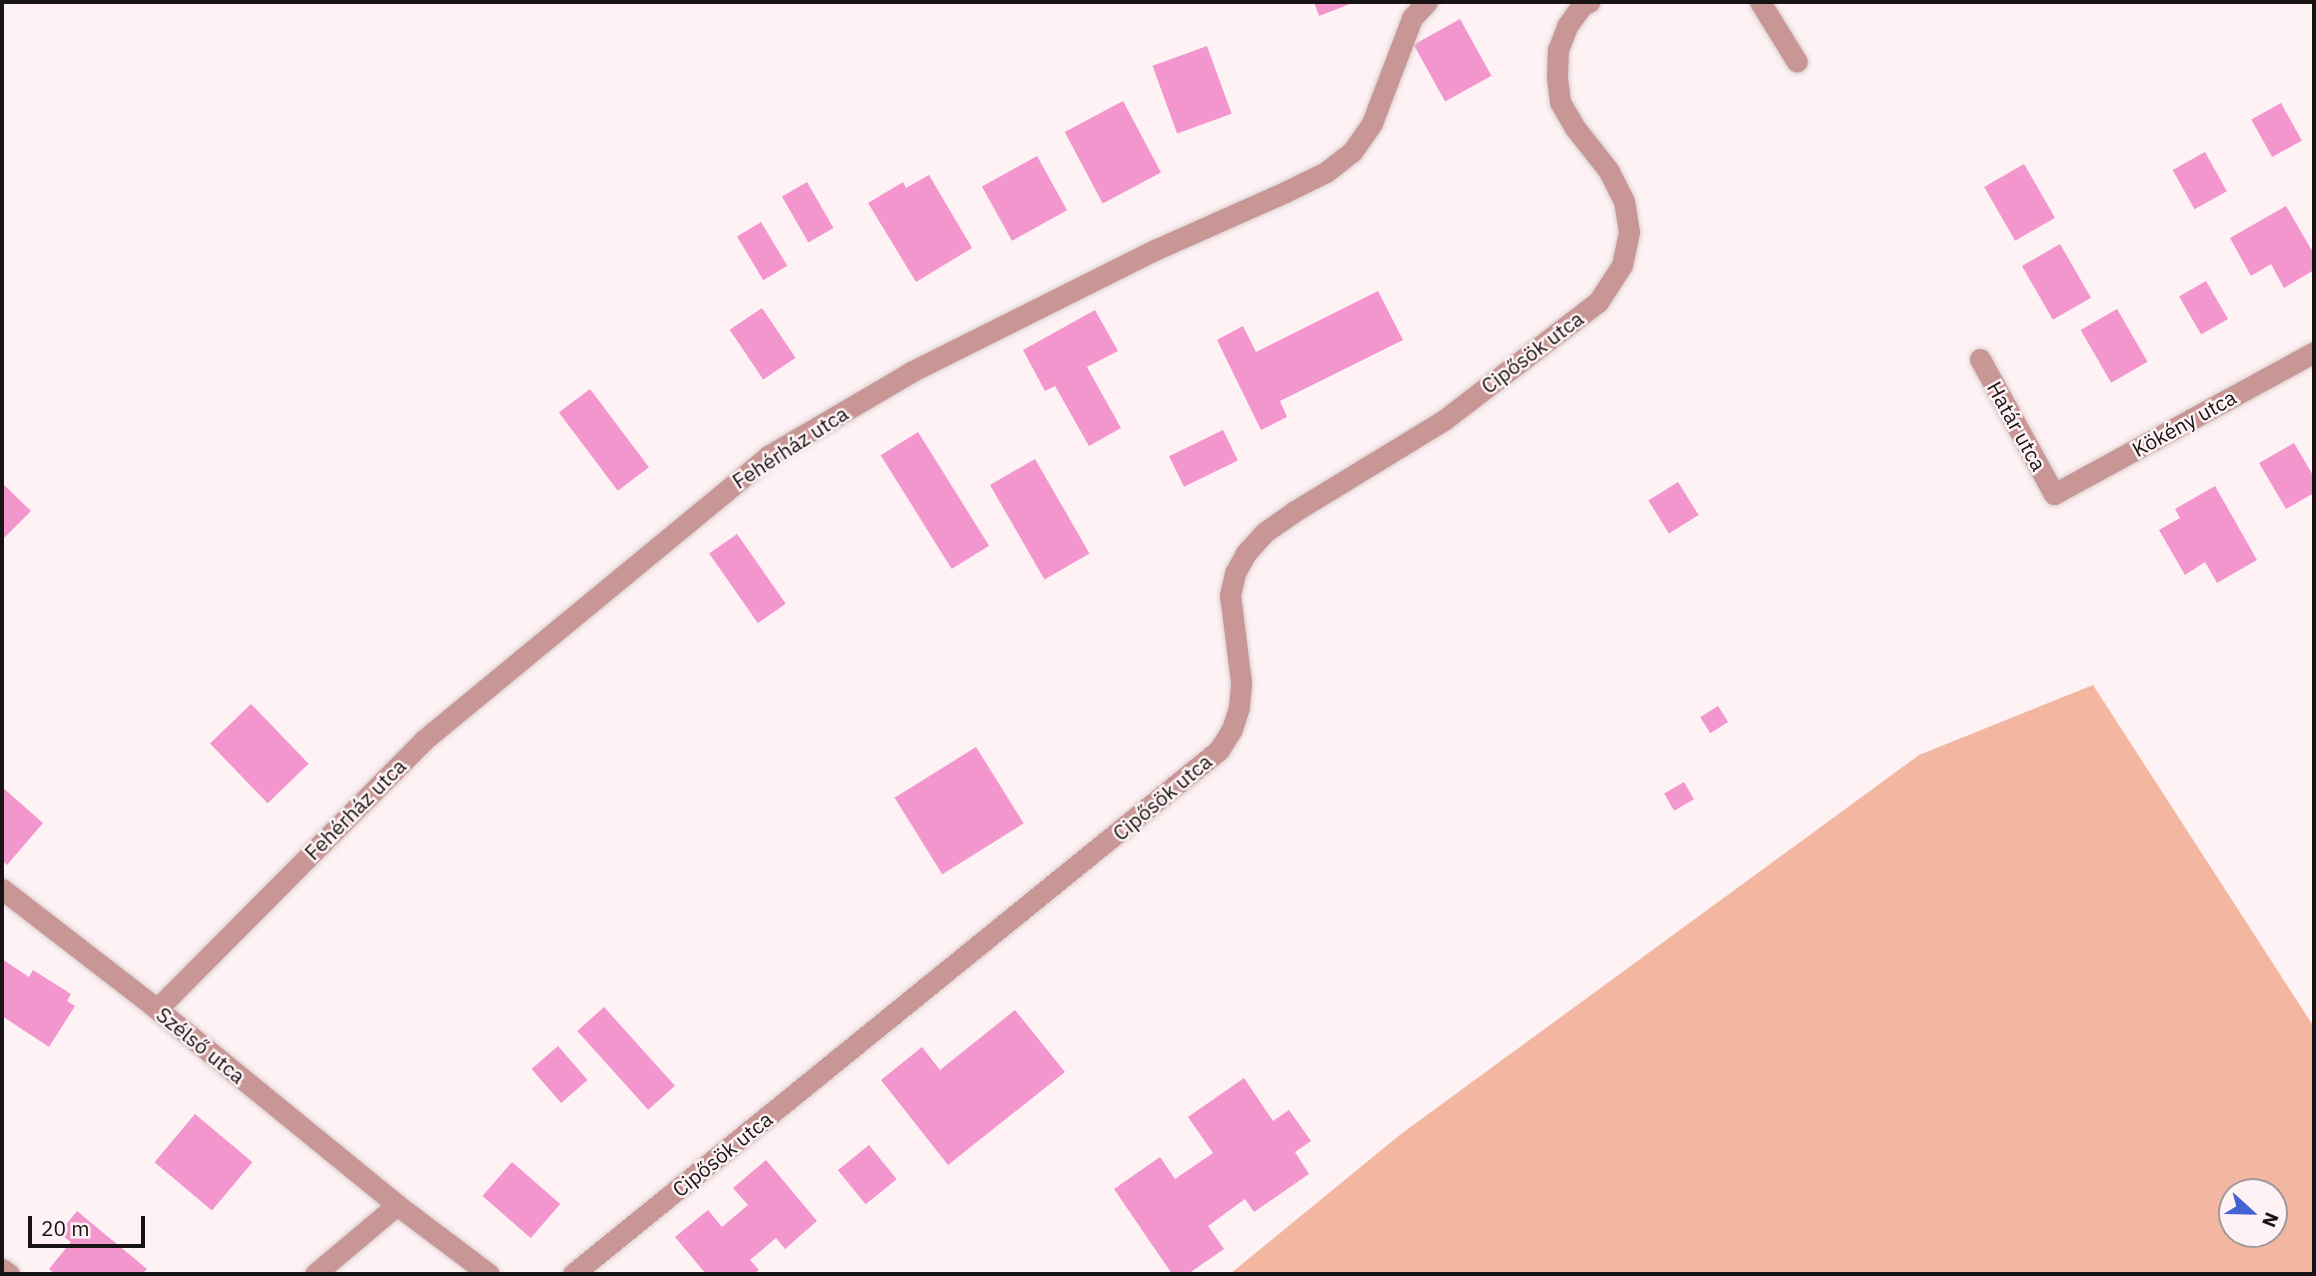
<!DOCTYPE html>
<html>
<head>
<meta charset="utf-8">
<style>
	body { margin:0 }
	#map { position:relative; width:2316px; height:1276px; overflow:hidden; background:#fef2f4; font-family:"IBM Plex Sans",sans-serif }
	div>[style] { position:absolute }
	[style*='--x'] { left:calc(var(--x)*1px); top:calc(var(--y)*1px); width:calc(var(--w)*1px); rotate:calc(var(--a)*1deg) }
	.forest>* { inset:0; background:#f3b6a0 }
	.building>* { inset:0; background:#f396cd; transform-origin:0 0 }
	.roads { filter:drop-shadow(0 0 2px #d9ced0) drop-shadow(0 0 2px #d9ced0) }
	.street>* { height:21px; margin:-10.5px; padding:0 10.5px; transform-origin:10.5px; border-radius:10.5px; background:#c89795 }
	span { translate:-50% -50%; white-space:nowrap; text-align:center; line-height:1.15; -webkit-text-stroke:5px #fef2f4; paint-order:stroke }
	.street-label { font-size:21px; color:#181314 }
	.frame { position:absolute; inset:0; border:4px solid #181314; pointer-events:none }
	.north { position:absolute; left:2218px; top:1178px; width:70px; height:70px; box-sizing:border-box; background:#fef2f4; border:2px solid #a2999a; border-radius:50%; rotate:112deg; font-size:19px; font-weight:700; line-height:28px; text-align:center; color:#181314 }
	.north::after { content:''; display:block; margin:auto; width:24px; height:32px; background:#4363d5; clip-path:polygon(50% 0,100% 100%,50% 72%,0 100%) }
	.scale { position:absolute; left:28px; top:1216px; width:117px; height:32px; box-sizing:border-box; border:4px solid #181314; border-top:0; padding-left:9px; font-size:21px; line-height:24px; white-space:nowrap; color:#181314; -webkit-text-stroke:5px #fef2f4; paint-order:stroke }
</style>
</head>
<body>
<div id="map">
	<div class="forest">
		<i style="clip-path:polygon(evenodd,2093px 685px,2314px 1027px,2314px 1274px,1230px 1274px,1401px 1134px,1919px 755px,2093px 685px,2232px 1192px,2274px 1192px,2274px 1234px,2232px 1234px,2232px 1192px)"></i>
	</div>
	<div class="building">
		<i style="clip-path:polygon(1314px 2px,1355px 2px,1319px 16px)"></i>
		<i style="left:1460px;top:19px;width:65px;height:53px;rotate:61deg"></i>
		<i style="left:1207px;top:46px;width:72px;height:58px;rotate:70deg"></i>
		<i style="left:1123px;top:101px;width:81px;height:66px;rotate:62deg"></i>
		<i style="left:2281px;top:103px;width:43px;height:34px;rotate:61deg"></i>
		<i style="left:2205px;top:152px;width:45px;height:37px;rotate:61deg"></i>
		<i style="left:1037px;top:156px;width:62px;height:63px;rotate:61deg"></i>
		<i style="left:2024px;top:164px;width:62px;height:46px;rotate:60deg"></i>
		<i style="clip-path:polygon(929px 175px,972px 248px,916px 282px,868px 203px,903px 182px,906px 188px)"></i>
		<i style="left:807px;top:182px;width:53px;height:29px;rotate:60deg"></i>
		<i style="clip-path:polygon(2286px 206px,2314px 254px,2314px 270px,2284px 288px,2271px 264px,2251px 276px,2230px 238px)"></i>
		<i style="left:761px;top:222px;width:51px;height:28px;rotate:59deg"></i>
		<i style="left:2060px;top:244px;width:62px;height:44px;rotate:60deg"></i>
		<i style="left:2206px;top:281px;width:44px;height:31px;rotate:60deg"></i>
		<i style="clip-path:polygon(1378px 291px,1403px 340px,1280px 401px,1287px 417px,1261px 430px,1217px 340px,1243px 326px,1256px 352px)"></i>
		<i style="left:762px;top:308px;width:60px;height:39px;rotate:56deg"></i>
		<i style="left:2117px;top:309px;width:61px;height:42px;rotate:60deg"></i>
		<i style="clip-path:polygon(1095px 310px,1118px 351px,1087px 367px,1121px 428px,1089px 446px,1055px 386px,1045px 391px,1023px 350px)"></i>
		<i style="left:590px;top:389px;width:98px;height:39px;rotate:53deg"></i>
		<i style="left:1223px;top:430px;width:34px;height:60px;rotate:64deg"></i>
		<i style="left:918px;top:432px;width:134px;height:44px;rotate:58deg"></i>
		<i style="clip-path:polygon(2294px 443px,2314px 477px,2314px 493px,2286px 509px,2259px 463px)"></i>
		<i style="left:1035px;top:459px;width:109px;height:52px;rotate:60deg"></i>
		<i style="left:1678px;top:482px;width:39px;height:35px;rotate:58deg"></i>
		<i style="clip-path:polygon(2px 483px,31px 511px,2px 540px)"></i>
		<i style="clip-path:polygon(2215px 486px,2257px 560px,2217px 583px,2205px 562px,2185px 575px,2159px 530px,2180px 518px,2175px 509px)"></i>
		<i style="left:737px;top:534px;width:85px;height:34px;rotate:55deg"></i>
		<i style="left:251px;top:704px;width:83px;height:57px;rotate:46deg"></i>
		<i style="left:1718px;top:706px;width:19px;height:21px;rotate:58deg"></i>
		<i style="left:976px;top:747px;width:90px;height:96px;rotate:58deg"></i>
		<i style="left:1684px;top:782px;width:20px;height:23px;rotate:60deg"></i>
		<i style="clip-path:polygon(2px 787px,43px 823px,7px 865px,2px 860px)"></i>
		<i style="clip-path:polygon(2px 959px,29px 977px,33px 970px,71px 994px,67px 1001px,75px 1006px,49px 1047px,2px 1016px)"></i>
		<i style="left:604px;top:1007px;width:106px;height:36px;rotate:48deg"></i>
		<i style="clip-path:polygon(1015px 1010px,1065px 1072px,948px 1165px,881px 1080px,922px 1047px,940px 1070px)"></i>
		<i style="left:558px;top:1046px;width:45px;height:35px;rotate:49deg"></i>
		<i style="clip-path:polygon(1244px 1078px,1273px 1121px,1289px 1110px,1311px 1141px,1295px 1152px,1309px 1174px,1254px 1212px,1245px 1199px,1208px 1226px,1224px 1249px,1188px 1274px,1172px 1274px,1114px 1189px,1160px 1157px,1175px 1179px,1213px 1153px,1188px 1117px)"></i>
		<i style="left:195px;top:1114px;width:75px;height:63px;rotate:40deg"></i>
		<i style="left:869px;top:1145px;width:44px;height:40px;rotate:51deg"></i>
		<i style="clip-path:polygon(766px 1160px,817px 1221px,785px 1249px,776px 1238px,750px 1260px,759px 1270px,754px 1274px,706px 1274px,675px 1237px,708px 1210px,722px 1227px,748px 1205px,733px 1188px)"></i>
		<i style="left:512px;top:1162px;width:64px;height:45px;rotate:41deg"></i>
		<i style="clip-path:polygon(77px 1211px,147px 1269px,142px 1274px,55px 1274px,49px 1269px,71px 1242px,59px 1233px)"></i>
	</div>
	<div class="roads">
		<div class="street">
			<i style="--x:1760;--y:2;--w:70;--a:58.3"></i>
			<i style="--x:1980;--y:359;--w:154;--a:61.3"></i>
			<i style="--x:2054;--y:494;--w:296;--a:-28.6"></i>
			<i style="--x:2;--y:889;--w:196;--a:37.7"></i>
			<i style="--x:157;--y:1009;--w:310;--a:39.2"></i>
			<i style="--x:397;--y:1205;--w:115;--a:36.9"></i>
			<i style="--x:157;--y:1009;--w:379;--a:-45.2"></i>
			<i style="--x:424;--y:740;--w:446;--a:-39.5"></i>
			<i style="--x:768;--y:456;--w:166;--a:-30.4"></i>
			<i style="--x:911;--y:372;--w:275;--a:-26.6"></i>
			<i style="--x:1157;--y:249;--w:140;--a:-24"></i>
			<i style="--x:1285;--y:192;--w:46;--a:-26"></i>
			<i style="--x:1326;--y:172;--w:33;--a:-38"></i>
			<i style="--x:1352;--y:152;--w:35;--a:-55"></i>
			<i style="--x:1372;--y:123;--w:112;--a:-69.1"></i>
			<i style="--x:1412;--y:18;--w:22;--a:-47"></i>
			<i style="--x:2;--y:1269;--w:9;--a:36"></i>
			<i style="--x:315;--y:1274;--w:107;--a:-40.1"></i>
			<i style="--x:573;--y:1274;--w:832;--a:-39.05"></i>
			<i style="--x:1219;--y:750;--w:25;--a:-58"></i>
			<i style="--x:1232;--y:729;--w:23;--a:-72"></i>
			<i style="--x:1239;--y:707;--w:25;--a:-85"></i>
			<i style="--x:1241;--y:682;--w:88;--a:-97.2"></i>
			<i style="--x:1230;--y:595;--w:23;--a:-77"></i>
			<i style="--x:1235;--y:573;--w:23;--a:-61"></i>
			<i style="--x:1246;--y:553;--w:28;--a:-48"></i>
			<i style="--x:1265;--y:532;--w:37;--a:-35"></i>
			<i style="--x:1295;--y:511;--w:175;--a:-31.4"></i>
			<i style="--x:1444;--y:420;--w:194;--a:-37.5"></i>
			<i style="--x:1598;--y:302;--w:44;--a:-57"></i>
			<i style="--x:1622;--y:265;--w:34;--a:-78"></i>
			<i style="--x:1629;--y:232;--w:31;--a:-99"></i>
			<i style="--x:1624;--y:201;--w:34;--a:-117"></i>
			<i style="--x:1609;--y:171;--w:55;--a:-128.3"></i>
			<i style="--x:1575;--y:128;--w:30;--a:-120"></i>
			<i style="--x:1560;--y:102;--w:26;--a:-97"></i>
			<i style="--x:1557;--y:76;--w:26;--a:-88"></i>
			<i style="--x:1558;--y:50;--w:26;--a:-69"></i>
			<i style="--x:1567;--y:26;--w:26;--a:-54"></i>
			<i style="--x:1582;--y:5;--w:8;--a:-23"></i>
		</div>
	</div>
	<div class="street-label">
		<span style="left:1532px;top:352px;rotate:-37deg">Cipősök utca</span>
		<span style="left:2184px;top:423px;rotate:-29deg">Kökény utca</span>
		<span style="left:2017px;top:426px;rotate:61deg">Határ utca</span>
		<span style="left:790px;top:447px;rotate:-33deg">Fehérház utca</span>
		<span style="left:1162px;top:797px;rotate:-40deg">Cipősök utca</span>
		<span style="left:355px;top:809px;rotate:-45deg">Fehérház utca</span>
		<span style="left:201px;top:1045px;rotate:39deg">Szélső utca</span>
		<span style="left:722px;top:1154px;rotate:-39deg">Cipősök utca</span>
	</div>
	<div class="frame"></div>
	<div class="north">N</div>
	<div class="scale">20 m</div>
</div>
</body>
</html>
